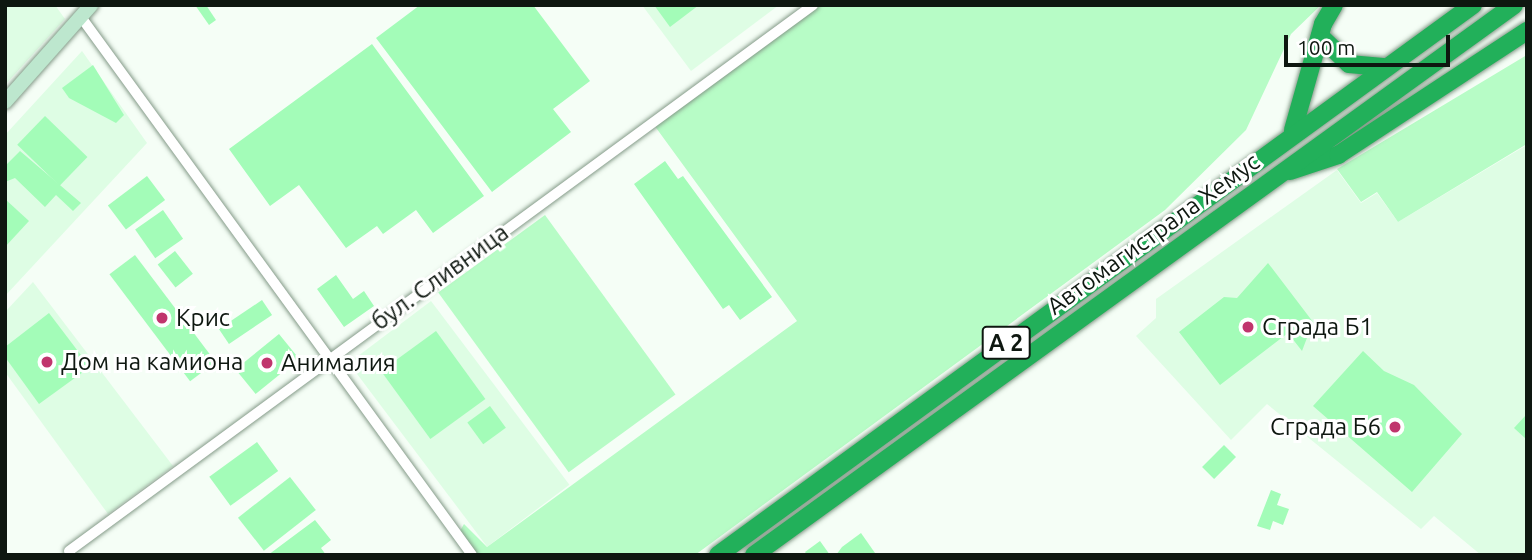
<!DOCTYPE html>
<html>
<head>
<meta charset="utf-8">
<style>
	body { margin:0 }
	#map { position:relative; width:1532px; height:560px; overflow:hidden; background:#f5fef6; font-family:Ubuntu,sans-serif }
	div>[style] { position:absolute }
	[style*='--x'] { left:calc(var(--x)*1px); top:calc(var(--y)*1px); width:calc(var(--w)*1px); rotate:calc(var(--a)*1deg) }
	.built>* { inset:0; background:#defde4; transform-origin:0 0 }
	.green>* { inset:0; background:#b7fcc6; transform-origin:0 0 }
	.building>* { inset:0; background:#a3fcb8; transform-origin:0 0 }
	.roads { filter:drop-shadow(0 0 2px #859b89) drop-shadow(0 0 2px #859b89) }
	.minor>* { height:10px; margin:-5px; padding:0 5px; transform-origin:5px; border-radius:5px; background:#fff }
	.secondary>* { height:14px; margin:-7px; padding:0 7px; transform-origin:7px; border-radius:7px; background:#bde7ce }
	.motorway>* { height:18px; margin:-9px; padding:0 9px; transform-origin:9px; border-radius:9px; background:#22b05a }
	.dots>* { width:19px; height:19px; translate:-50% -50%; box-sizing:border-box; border:4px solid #fff; border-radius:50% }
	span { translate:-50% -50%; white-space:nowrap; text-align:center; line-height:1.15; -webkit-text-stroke:6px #fff; paint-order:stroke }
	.shield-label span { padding:2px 5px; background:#fff; border:2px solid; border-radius:5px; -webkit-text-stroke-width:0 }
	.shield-label { font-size:23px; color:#0e1710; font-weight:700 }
	.street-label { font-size:24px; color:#0e1710 }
	.poi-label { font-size:24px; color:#0e1710 }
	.left { translate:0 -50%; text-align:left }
	.right { translate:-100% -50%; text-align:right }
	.frame { position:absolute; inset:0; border:7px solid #0e1710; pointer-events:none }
	.scale { position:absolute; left:1284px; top:35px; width:166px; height:32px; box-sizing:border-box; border:4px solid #0e1710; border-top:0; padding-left:9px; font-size:21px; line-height:24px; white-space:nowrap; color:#0e1710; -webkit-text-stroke:5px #fff; paint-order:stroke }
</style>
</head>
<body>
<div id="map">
	<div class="built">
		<i style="clip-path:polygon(5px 5px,55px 5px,65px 19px,5px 85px)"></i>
		<i style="clip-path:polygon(642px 5px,779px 5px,691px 71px)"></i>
		<i style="clip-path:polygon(82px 51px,147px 143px,5px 296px,5px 135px)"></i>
		<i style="clip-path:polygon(1527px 145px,1527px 555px,1481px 555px,1434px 516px,1421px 529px,1267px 404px,1231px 440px,1136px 336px,1156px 318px,1156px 299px,1337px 170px,1361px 203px,1377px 193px,1398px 222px)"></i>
		<i style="clip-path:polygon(33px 282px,173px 466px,108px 514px,5px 372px,5px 312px)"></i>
		<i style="left:431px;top:301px;width:230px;height:103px;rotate:53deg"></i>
	</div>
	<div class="green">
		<i style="clip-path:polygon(813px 5px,1321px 5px,1291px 34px,1246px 130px,1165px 210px,695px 555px,478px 555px,460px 531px,464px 524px,487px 547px,797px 321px,654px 125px)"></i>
		<i style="clip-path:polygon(1527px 55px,1527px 144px,1398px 222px,1377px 192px,1361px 202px,1337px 169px)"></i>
		<i style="left:545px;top:215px;width:222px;height:132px;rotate:54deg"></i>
	</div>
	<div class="building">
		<i style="clip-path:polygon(195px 5px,206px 5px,216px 20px,209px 25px)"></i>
		<i style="clip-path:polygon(420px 5px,533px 5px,590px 81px,553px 109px,571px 132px,492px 192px,376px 38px)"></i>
		<i style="clip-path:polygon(654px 5px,699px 5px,670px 27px)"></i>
		<i style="clip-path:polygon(372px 44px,484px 196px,433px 233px,416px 210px,383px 234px,377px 226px,346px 248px,299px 185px,270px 206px,229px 149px)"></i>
		<i style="clip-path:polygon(93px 65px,124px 115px,116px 123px,69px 98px,62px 88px)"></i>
		<i style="left:45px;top:116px;width:59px;height:40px;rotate:44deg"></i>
		<i style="clip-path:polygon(20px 151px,81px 203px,73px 211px,56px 195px,45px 207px,15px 178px,5px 182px,5px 166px)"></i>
		<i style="clip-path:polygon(665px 161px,678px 179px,683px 176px,772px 297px,740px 320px,729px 305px,723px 309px,634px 184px)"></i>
		<i style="left:147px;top:176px;width:30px;height:49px;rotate:53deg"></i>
		<i style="clip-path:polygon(5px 199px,29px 221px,5px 247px)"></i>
		<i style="left:163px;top:210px;width:35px;height:34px;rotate:55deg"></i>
		<i style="left:175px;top:251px;width:29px;height:22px;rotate:52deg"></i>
		<i style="left:135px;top:255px;width:134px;height:32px;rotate:53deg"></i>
		<i style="clip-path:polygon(1268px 263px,1313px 322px,1302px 351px,1288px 333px,1220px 385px,1179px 332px,1224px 297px,1237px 298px)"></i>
		<i style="clip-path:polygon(336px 275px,353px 299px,364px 291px,374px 306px,344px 327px,317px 289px)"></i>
		<i style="left:262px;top:300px;width:18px;height:52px;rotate:56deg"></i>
		<i style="clip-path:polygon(49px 313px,90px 367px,39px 404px,5px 357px,5px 347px)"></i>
		<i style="left:436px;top:331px;width:84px;height:68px;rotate:54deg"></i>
		<i style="left:279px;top:334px;width:32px;height:56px;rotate:51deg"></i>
		<i style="clip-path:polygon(1363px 351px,1384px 371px,1414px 385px,1462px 434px,1412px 492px,1313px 406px)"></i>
		<i style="left:490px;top:406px;width:27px;height:28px;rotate:54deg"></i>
		<i style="clip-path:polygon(1527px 414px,1527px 440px,1514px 428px)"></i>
		<i style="left:257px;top:442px;width:36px;height:59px;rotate:54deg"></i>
		<i style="left:1224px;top:445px;width:17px;height:31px;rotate:45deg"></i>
		<i style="left:290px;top:477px;width:42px;height:66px;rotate:52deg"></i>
		<i style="clip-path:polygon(1271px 490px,1281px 494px,1277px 505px,1289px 509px,1283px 525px,1273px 521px,1270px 530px,1257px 526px)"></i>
		<i style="clip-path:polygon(315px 520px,331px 540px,321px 548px,326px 555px,268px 555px)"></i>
		<i style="clip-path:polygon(861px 533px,875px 553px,836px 555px,842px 547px)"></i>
		<i style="clip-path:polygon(820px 541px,830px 555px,807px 555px,805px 552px)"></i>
	</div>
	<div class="roads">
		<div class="minor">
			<i style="--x:81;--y:17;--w:665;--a:53.99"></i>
			<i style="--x:69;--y:551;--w:923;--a:-36.27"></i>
		</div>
		<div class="secondary">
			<i style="--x:5;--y:102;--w:130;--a:-48.4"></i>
		</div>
		<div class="motorway">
			<i style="--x:1320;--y:36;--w:40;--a:44"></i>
			<i style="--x:1349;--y:64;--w:34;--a:5"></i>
			<i style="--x:1293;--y:130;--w:110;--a:-74.2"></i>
			<i style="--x:1323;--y:24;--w:22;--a:-60"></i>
			<i style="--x:1290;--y:171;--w:51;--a:-18.4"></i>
			<i style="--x:1338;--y:155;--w:226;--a:-33.3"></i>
			<i style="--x:718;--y:555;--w:934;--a:-36.07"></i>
			<i style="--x:754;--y:555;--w:938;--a:-35.89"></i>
		</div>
	</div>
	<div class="dots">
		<i style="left:162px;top:318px;background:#c0356d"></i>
		<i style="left:1248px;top:327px;background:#c0356d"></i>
		<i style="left:47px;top:362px;background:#c0356d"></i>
		<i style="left:267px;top:363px;background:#c0356d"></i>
		<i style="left:1395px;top:427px;background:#c0356d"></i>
	</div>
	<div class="shield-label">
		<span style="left:1006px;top:343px">A 2</span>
	</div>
	<div class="street-label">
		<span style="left:1153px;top:234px;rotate:-36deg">Автомагистрала Хемус</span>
		<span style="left:440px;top:277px;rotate:-36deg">бул. Сливница</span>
	</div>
	<div class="poi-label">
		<span class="left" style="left:176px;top:318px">Крис</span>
		<span class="left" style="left:1262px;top:327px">Сграда Б1</span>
		<span class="left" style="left:61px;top:362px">Дом на камиона</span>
		<span class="left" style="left:281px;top:363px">Анималия</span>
		<span class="right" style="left:1381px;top:427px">Сграда Б6</span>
	</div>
	<div class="frame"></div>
	<div class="scale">100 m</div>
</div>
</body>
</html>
